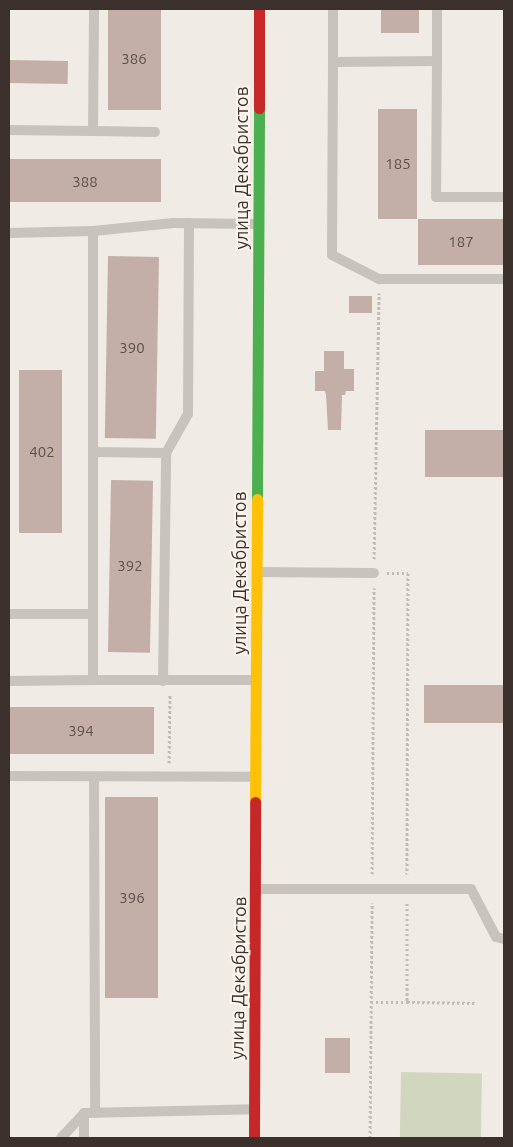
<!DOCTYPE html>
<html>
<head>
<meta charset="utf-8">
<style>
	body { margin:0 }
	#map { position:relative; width:513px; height:1147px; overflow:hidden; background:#f0ebe5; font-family:Ubuntu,sans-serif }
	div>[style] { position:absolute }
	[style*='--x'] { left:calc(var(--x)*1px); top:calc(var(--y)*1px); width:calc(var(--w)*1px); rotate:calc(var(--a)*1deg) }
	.green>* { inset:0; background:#d1d6bf; transform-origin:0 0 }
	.building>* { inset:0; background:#c3afa7; transform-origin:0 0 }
	.path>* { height:3px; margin-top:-1.5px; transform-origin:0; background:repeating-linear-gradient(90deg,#c2bbb6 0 2.5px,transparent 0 5px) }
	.lane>* { height:10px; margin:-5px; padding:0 5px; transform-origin:5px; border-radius:5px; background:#c9c3be }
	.fast>* { height:11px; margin:-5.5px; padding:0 5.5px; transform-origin:5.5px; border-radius:5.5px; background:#4caf50 }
	.slow>* { height:11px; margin:-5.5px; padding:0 5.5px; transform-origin:5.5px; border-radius:5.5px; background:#ffc107 }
	.jam>* { height:11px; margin:-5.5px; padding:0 5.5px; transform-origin:5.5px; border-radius:5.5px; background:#c62828 }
	span { translate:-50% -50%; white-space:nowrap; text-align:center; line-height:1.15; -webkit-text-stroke:4px #fbf5ee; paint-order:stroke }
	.number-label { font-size:15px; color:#5d504a }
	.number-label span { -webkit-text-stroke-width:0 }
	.street-label { font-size:18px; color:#3b302b }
	.frame { position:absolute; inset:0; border:10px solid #3b302b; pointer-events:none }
</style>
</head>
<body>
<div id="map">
	<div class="green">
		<i style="left:401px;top:1072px;width:81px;height:66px;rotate:1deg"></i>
	</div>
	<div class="building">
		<i style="left:108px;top:9px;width:53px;height:101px"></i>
		<i style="left:381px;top:9px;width:38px;height:24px"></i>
		<i style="left:9px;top:60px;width:59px;height:23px;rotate:1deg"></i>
		<i style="left:378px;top:109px;width:39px;height:110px"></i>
		<i style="left:161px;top:159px;width:43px;height:152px;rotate:90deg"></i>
		<i style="left:418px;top:219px;width:86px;height:46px"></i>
		<i style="left:108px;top:256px;width:51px;height:182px;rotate:1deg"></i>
		<i style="left:372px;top:296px;width:17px;height:23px;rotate:90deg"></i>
		<i style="clip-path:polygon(324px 351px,344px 351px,344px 369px,354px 369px,354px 391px,346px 391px,345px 395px,342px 395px,341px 430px,328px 430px,326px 395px,325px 391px,315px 391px,315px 371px,324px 371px)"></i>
		<i style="left:19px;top:370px;width:43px;height:163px"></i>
		<i style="left:425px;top:430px;width:79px;height:47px"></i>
		<i style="left:111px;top:480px;width:42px;height:172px;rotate:1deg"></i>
		<i style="left:424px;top:685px;width:80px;height:38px"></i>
		<i style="left:9px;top:707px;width:145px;height:47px"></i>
		<i style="left:105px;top:797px;width:53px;height:201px"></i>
		<i style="left:325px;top:1038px;width:25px;height:35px"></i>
	</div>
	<div class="path">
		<i style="--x:374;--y:559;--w:266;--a:-88.9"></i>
		<i style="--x:387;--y:573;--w:21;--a:0"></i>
		<i style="--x:408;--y:573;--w:301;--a:90.2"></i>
		<i style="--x:169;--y:763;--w:69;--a:-89.2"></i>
		<i style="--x:372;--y:874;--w:286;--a:-89.6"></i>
		<i style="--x:407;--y:903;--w:99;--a:90"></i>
		<i style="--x:407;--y:1002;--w:69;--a:0.8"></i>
		<i style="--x:371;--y:1002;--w:36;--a:0"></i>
		<i style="--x:370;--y:1138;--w:235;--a:-89.5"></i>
	</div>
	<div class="lane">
		<i style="--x:333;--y:9;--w:53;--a:90"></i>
		<i style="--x:333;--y:62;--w:104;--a:-0.6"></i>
		<i style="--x:437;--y:61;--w:52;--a:-90"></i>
		<i style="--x:437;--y:61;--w:136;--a:90.4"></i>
		<i style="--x:436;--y:197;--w:68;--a:0"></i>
		<i style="--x:333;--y:62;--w:193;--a:90.3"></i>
		<i style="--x:332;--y:255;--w:53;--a:27.1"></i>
		<i style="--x:379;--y:279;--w:125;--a:0"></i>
		<i style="--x:9;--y:130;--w:84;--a:0.7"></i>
		<i style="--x:93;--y:131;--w:122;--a:-89.5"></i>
		<i style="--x:93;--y:131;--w:62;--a:0.9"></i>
		<i style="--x:9;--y:233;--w:84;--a:-1.4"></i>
		<i style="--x:93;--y:231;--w:81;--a:-5.6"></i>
		<i style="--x:174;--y:223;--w:82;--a:0.7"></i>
		<i style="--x:93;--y:452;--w:73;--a:0.8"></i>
		<i style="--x:166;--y:453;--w:45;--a:-60.6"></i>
		<i style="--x:188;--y:414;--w:191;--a:-89.7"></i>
		<i style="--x:257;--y:572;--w:117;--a:0.5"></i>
		<i style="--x:9;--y:614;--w:84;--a:0"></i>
		<i style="--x:93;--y:680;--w:162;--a:0"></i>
		<i style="--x:9;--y:681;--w:84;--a:-0.7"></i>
		<i style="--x:93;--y:680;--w:449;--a:-90"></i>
		<i style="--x:163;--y:681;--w:228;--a:-89.2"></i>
		<i style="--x:9;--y:776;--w:246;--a:0.2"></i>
		<i style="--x:94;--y:777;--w:336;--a:89.8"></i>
		<i style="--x:257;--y:889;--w:214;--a:0"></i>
		<i style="--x:471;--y:889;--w:54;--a:62.5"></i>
		<i style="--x:496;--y:937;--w:8;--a:14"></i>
		<i style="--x:84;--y:1113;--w:25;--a:90"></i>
		<i style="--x:61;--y:1138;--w:34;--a:-47"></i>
		<i style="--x:84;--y:1113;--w:170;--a:-1.3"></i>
	</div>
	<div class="fast">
		<i style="--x:257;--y:499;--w:391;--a:-89.7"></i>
	</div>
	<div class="slow">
		<i style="--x:255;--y:802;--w:303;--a:-89.6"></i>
	</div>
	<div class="jam">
		<i style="--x:259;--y:108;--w:99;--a:-90"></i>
		<i style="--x:254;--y:1138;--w:336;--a:-89.8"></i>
	</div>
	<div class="number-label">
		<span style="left:134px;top:59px">386</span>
		<span style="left:398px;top:164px">185</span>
		<span style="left:85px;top:182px">388</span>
		<span style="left:461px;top:242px">187</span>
		<span style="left:132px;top:348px">390</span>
		<span style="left:42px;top:452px">402</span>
		<span style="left:130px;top:566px">392</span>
		<span style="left:81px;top:731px">394</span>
		<span style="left:132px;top:898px">396</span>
	</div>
	<div class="street-label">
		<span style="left:241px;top:168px;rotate:-90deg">улица Декабристов</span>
		<span style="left:239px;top:573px;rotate:-90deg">улица Декабристов</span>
		<span style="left:238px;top:978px;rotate:-89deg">улица Декабристов</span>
	</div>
	<div class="frame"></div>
</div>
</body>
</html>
